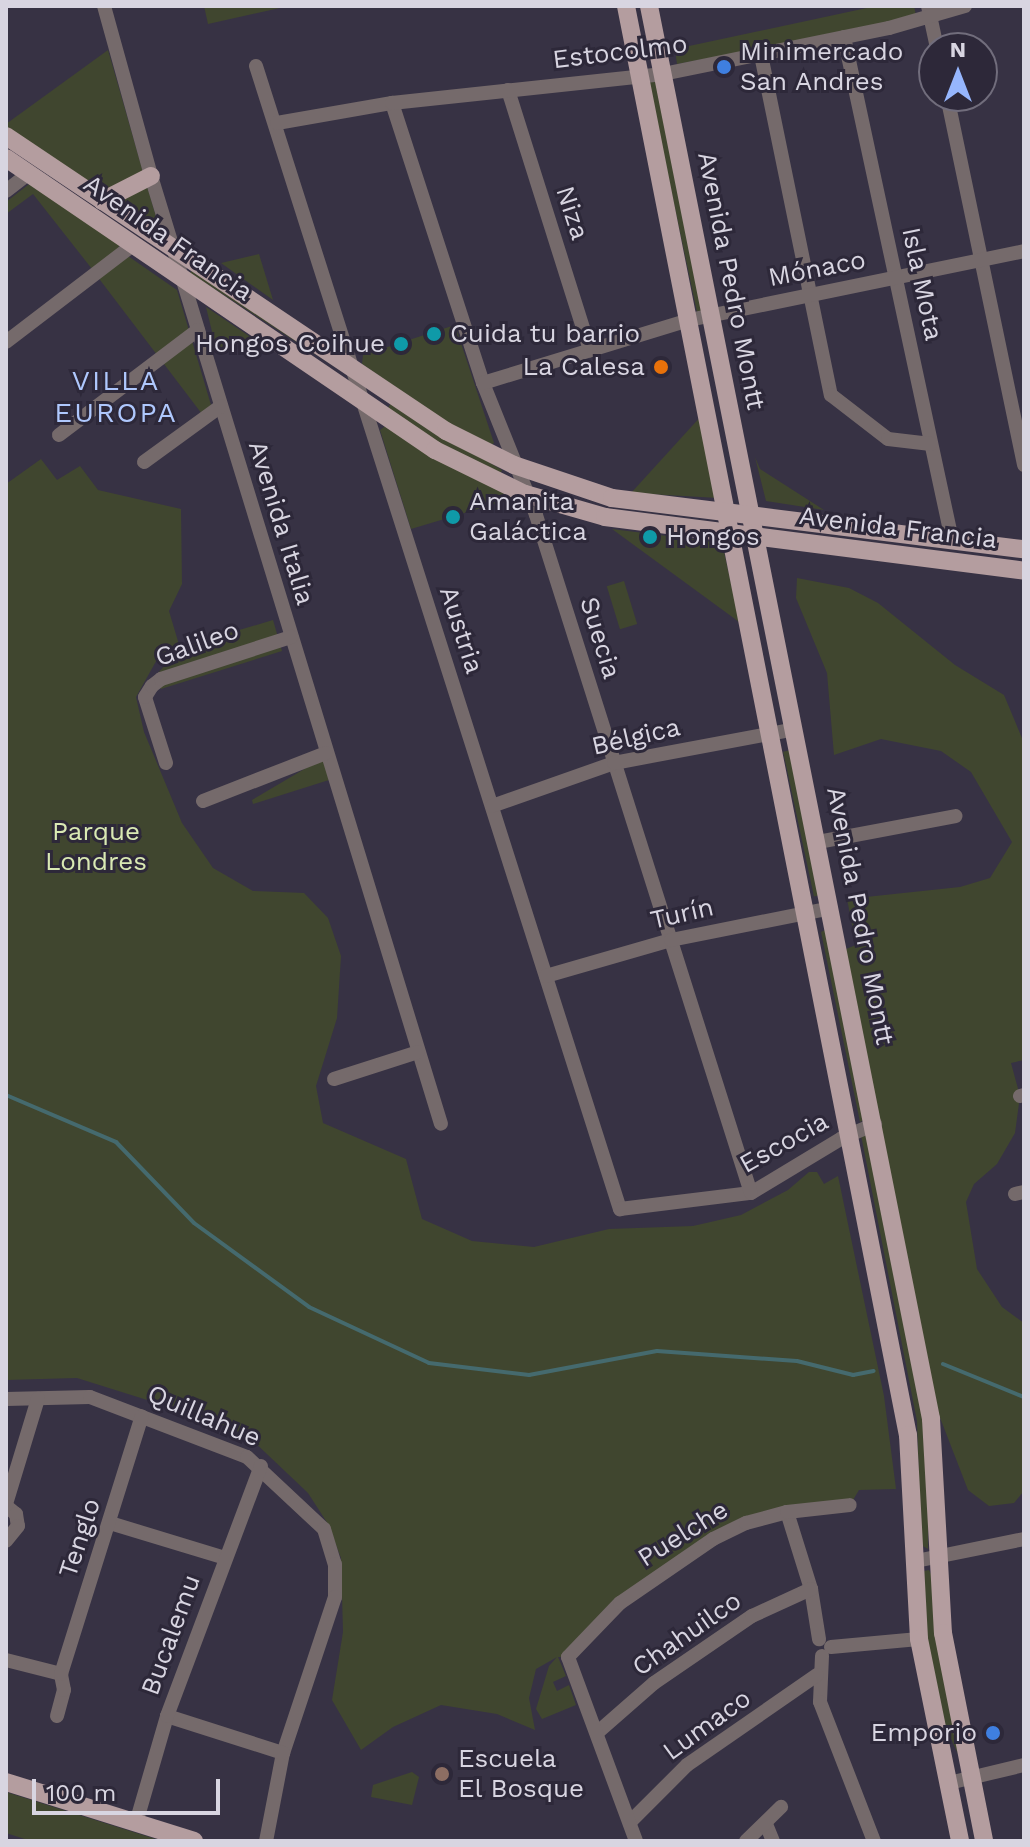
<!DOCTYPE html>
<html>
<head>
<meta charset="utf-8">
<style>
	body { margin:0 }
	#map { position:relative; width:1030px; height:1847px; overflow:hidden; background:#373244; font-family:"Work Sans",sans-serif }
	div>[style] { position:absolute }
	[style*='--x'] { left:calc(var(--x)*1px); top:calc(var(--y)*1px); width:calc(var(--w)*1px); rotate:calc(var(--a)*1deg) }
	.green>* { inset:0; background:#40462f; transform-origin:0 0 }
	.stream>* { height:4px; margin:-2px; padding:0 2px; transform-origin:2px; border-radius:2px; background:#456a6e }
	.minor>* { height:14px; margin:-7px; padding:0 7px; transform-origin:7px; border-radius:7px; background:#756a6b }
	.major>* { height:18px; margin:-9px; padding:0 9px; transform-origin:9px; border-radius:9px; background:#b49d9f }
	.dots>* { width:22px; height:22px; translate:-50% -50%; box-sizing:border-box; border:4px solid #2d2839; border-radius:50% }
	span { translate:-50% -50%; white-space:nowrap; text-align:center; line-height:1.15; -webkit-text-stroke:6px #2d2839; paint-order:stroke }
	.street-label { font-size:26px; color:#d8d5e1 }
	.poi-label { font-size:26px; color:#d8d5e1 }
	.left { translate:0 -50%; text-align:left }
	.right { translate:-100% -50%; text-align:right }
	.park-label { font-size:26px; color:#d9e9b3 }
	.neighbourhood-label { font-size:28px; color:#afc8fd; letter-spacing:2px }
	.frame { position:absolute; inset:0; border:8px solid #d8d5e1; pointer-events:none }
	.north { position:absolute; left:918px; top:32px; width:80px; height:80px; box-sizing:border-box; background:#2d2839; border:2px solid #716d7c; border-radius:50%; rotate:0deg; font-size:22px; font-weight:700; line-height:32px; text-align:center; color:#d8d5e1 }
	.north::after { content:''; display:block; margin:auto; width:28px; height:36px; background:#96b6fd; clip-path:polygon(50% 0,100% 100%,50% 72%,0 100%) }
	.scale { position:absolute; left:32px; top:1779px; width:188px; height:36px; box-sizing:border-box; border:4px solid #d8d5e1; border-top:0; padding-left:10px; font-size:24px; line-height:28px; white-space:nowrap; color:#d8d5e1; -webkit-text-stroke:6px #2d2839; paint-order:stroke }
</style>
</head>
<body>
<div id="map">
	<div class="green">
		<i style="clip-path:polygon(204px 6px,289px 6px,208px 24px)"></i>
		<i style="clip-path:polygon(876px 6px,914px 6px,917px 20px,677px 64px,675px 49px)"></i>
		<i style="clip-path:polygon(108px 50px,156px 217px,150px 221px,6px 129px,6px 124px)"></i>
		<i style="clip-path:polygon(655px 77px,707px 310px,697px 312px,648px 81px)"></i>
		<i style="clip-path:polygon(33px 181px,120px 243px,118px 249px,92px 269px,33px 194px,6px 214px,6px 202px)"></i>
		<i style="clip-path:polygon(259px 254px,273px 300px,221px 263px)"></i>
		<i style="clip-path:polygon(128px 256px,177px 290px,211px 405px,202px 414px,97px 276px)"></i>
		<i style="clip-path:polygon(193px 269px,343px 372px,190px 273px)"></i>
		<i style="clip-path:polygon(206px 307px,255px 340px,216px 348px)"></i>
		<i style="clip-path:polygon(455px 325px,494px 443px,485px 449px,362px 364px,363px 355px)"></i>
		<i style="clip-path:polygon(391px 403px,502px 470px,500px 475px,439px 443px,388px 408px)"></i>
		<i style="clip-path:polygon(703px 414px,718px 498px,631px 493px)"></i>
		<i style="clip-path:polygon(388px 424px,518px 497px,411px 529px,380px 430px)"></i>
		<i style="clip-path:polygon(755px 457px,760px 469px,824px 510px,766px 501px)"></i>
		<i style="clip-path:polygon(41px 459px,57px 480px,80px 466px,98px 490px,181px 509px,182px 584px,169px 611px,180px 648px,159px 656px,136px 697px,144px 732px,182px 823px,213px 868px,253px 891px,304px 893px,328px 918px,341px 956px,337px 1018px,316px 1086px,323px 1123px,406px 1159px,422px 1219px,472px 1241px,534px 1247px,609px 1229px,693px 1226px,741px 1215px,788px 1190px,809px 1172px,817px 1172px,824px 1184px,838px 1176px,884px 1396px,896px 1489px,859px 1490px,850px 1505px,746px 1522px,667px 1568px,568px 1657px,558px 1657px,566px 1676px,553px 1682px,557px 1691px,569px 1685px,576px 1705px,542px 1719px,536px 1709px,549px 1666px,557px 1657px,536px 1669px,529px 1698px,535px 1730px,497px 1714px,441px 1705px,393px 1727px,361px 1750px,332px 1700px,343px 1632px,341px 1558px,328px 1524px,308px 1493px,248px 1436px,211px 1420px,77px 1378px,6px 1380px,6px 484px)"></i>
		<i style="clip-path:polygon(612px 529px,722px 543px,740px 623px,735px 619px)"></i>
		<i style="clip-path:polygon(797px 578px,849px 588px,878px 603px,955px 665px,1004px 695px,1024px 743px,1024px 1060px,1011px 1063px,1020px 1096px,1015px 1133px,997px 1164px,974px 1184px,966px 1202px,977px 1269px,1002px 1307px,1024px 1323px,1024px 1491px,1014px 1503px,989px 1506px,968px 1490px,939px 1415px,841px 951px,856px 945px,847px 899px,960px 887px,990px 878px,1012px 842px,971px 772px,941px 751px,881px 739px,834px 755px,827px 673px,796px 598px)"></i>
		<i style="left:624px;top:581px;width:45px;height:18px;rotate:73deg"></i>
		<i style="clip-path:polygon(273px 620px,282px 651px,161px 689px,156px 675px,182px 647px)"></i>
		<i style="left:791px;top:750px;width:148px;height:8px;rotate:78deg"></i>
		<i style="clip-path:polygon(323px 758px,329px 780px,253px 804px,252px 800px)"></i>
		<i style="clip-path:polygon(825px 930px,868px 1118px,860px 1122px,821px 932px)"></i>
		<i style="clip-path:polygon(869px 1130px,929px 1442px,928px 1549px,921px 1545px,917px 1421px,861px 1135px)"></i>
		<i style="clip-path:polygon(929px 1570px,932px 1576px,958px 1754px,943px 1722px,927px 1637px,924px 1571px)"></i>
		<i style="clip-path:polygon(412px 1772px,419px 1777px,412px 1805px,371px 1797px,373px 1785px)"></i>
		<i style="clip-path:polygon(6px 1792px,44px 1804px,162px 1841px,31px 1841px,6px 1833px)"></i>
	</div>
	<div class="stream">
		<i style="--x:6;--y:1095;--w:120;--a:23.1"></i>
		<i style="--x:116;--y:1142;--w:112;--a:46.1"></i>
		<i style="--x:194;--y:1223;--w:142;--a:36.1"></i>
		<i style="--x:309;--y:1307;--w:132;--a:25"></i>
		<i style="--x:429;--y:1363;--w:101;--a:6.8"></i>
		<i style="--x:529;--y:1375;--w:130;--a:-10.6"></i>
		<i style="--x:657;--y:1351;--w:140;--a:4.1"></i>
		<i style="--x:797;--y:1361;--w:58;--a:14"></i>
		<i style="--x:853;--y:1375;--w:21;--a:-11"></i>
		<i style="--x:943;--y:1364;--w:87;--a:22.2"></i>
	</div>
	<div class="minor">
		<i style="--x:104;--y:6;--w:176;--a:74.5"></i>
		<i style="--x:151;--y:176;--w:991;--a:72.99"></i>
		<i style="--x:928;--y:6;--w:43;--a:77.9"></i>
		<i style="--x:844;--y:37;--w:514;--a:77.88"></i>
		<i style="--x:761;--y:55;--w:347;--a:78.4"></i>
		<i style="--x:831;--y:395;--w:72;--a:37.7"></i>
		<i style="--x:888;--y:439;--w:43;--a:6.6"></i>
		<i style="--x:256;--y:66;--w:1200;--a:72.34"></i>
		<i style="--x:620;--y:1209;--w:132;--a:-7"></i>
		<i style="--x:751;--y:1193;--w:106;--a:-31.1"></i>
		<i style="--x:842;--y:1138;--w:36;--a:-23"></i>
		<i style="--x:508;--y:90;--w:273;--a:72.5"></i>
		<i style="--x:947;--y:96;--w:377;--a:78.2"></i>
		<i style="--x:392;--y:103;--w:294;--a:72"></i>
		<i style="--x:483;--y:383;--w:142;--a:68.1"></i>
		<i style="--x:536;--y:515;--w:711;--a:72.41"></i>
		<i style="--x:277;--y:123;--w:117;--a:-9.9"></i>
		<i style="--x:392;--y:103;--w:273;--a:-6.1"></i>
		<i style="--x:663;--y:74;--w:231;--a:-11.5"></i>
		<i style="--x:889;--y:28;--w:79;--a:-16.1"></i>
		<i style="--x:6;--y:191;--w:29;--a:-38"></i>
		<i style="--x:6;--y:342;--w:160;--a:-37.4"></i>
		<i style="--x:483;--y:383;--w:215;--a:-17"></i>
		<i style="--x:689;--y:320;--w:342;--a:-11.6"></i>
		<i style="--x:59;--y:435;--w:174;--a:-37.1"></i>
		<i style="--x:144;--y:462;--w:95;--a:-36"></i>
		<i style="--x:166;--y:763;--w:69;--a:-107.7"></i>
		<i style="--x:145;--y:697;--w:13;--a:-58"></i>
		<i style="--x:152;--y:686;--w:11;--a:-38"></i>
		<i style="--x:161;--y:679;--w:137;--a:-17.9"></i>
		<i style="--x:203;--y:801;--w:132;--a:-21.3"></i>
		<i style="--x:492;--y:806;--w:129;--a:-19.4"></i>
		<i style="--x:614;--y:763;--w:184;--a:-10.6"></i>
		<i style="--x:818;--y:842;--w:140;--a:-10.7"></i>
		<i style="--x:546;--y:976;--w:130;--a:-16.1"></i>
		<i style="--x:671;--y:940;--w:163;--a:-11.3"></i>
		<i style="--x:334;--y:1079;--w:88;--a:-17.8"></i>
		<i style="--x:1020;--y:1096;--w:4;--a:-14"></i>
		<i style="--x:1015;--y:1194;--w:9;--a:-13"></i>
		<i style="--x:6;--y:1399;--w:84;--a:-1.4"></i>
		<i style="--x:90;--y:1397;--w:168;--a:20.9"></i>
		<i style="--x:247;--y:1457;--w:105;--a:43.1"></i>
		<i style="--x:324;--y:1529;--w:37;--a:73"></i>
		<i style="--x:335;--y:1564;--w:33;--a:90"></i>
		<i style="--x:335;--y:1597;--w:164;--a:108.4"></i>
		<i style="--x:283;--y:1753;--w:90;--a:100.9"></i>
		<i style="--x:6;--y:1504;--w:110;--a:-73.1"></i>
		<i style="--x:6;--y:1506;--w:13;--a:39"></i>
		<i style="--x:16;--y:1514;--w:12;--a:81"></i>
		<i style="--x:18;--y:1526;--w:19;--a:129"></i>
		<i style="--x:787;--y:1512;--w:81;--a:72.7"></i>
		<i style="--x:811;--y:1589;--w:51;--a:80.9"></i>
		<i style="--x:110;--y:1523;--w:120;--a:16.9"></i>
		<i style="--x:916;--y:1561;--w:110;--a:-11.5"></i>
		<i style="--x:831;--y:1647;--w:88;--a:-5.2"></i>
		<i style="--x:822;--y:1656;--w:46;--a:92.5"></i>
		<i style="--x:820;--y:1702;--w:149;--a:68.8"></i>
		<i style="--x:6;--y:1660;--w:57;--a:14.3"></i>
		<i style="--x:57;--y:1716;--w:27;--a:-75"></i>
		<i style="--x:64;--y:1690;--w:16;--a:-101"></i>
		<i style="--x:61;--y:1674;--w:270;--a:-72.6"></i>
		<i style="--x:167;--y:1716;--w:122;--a:17.7"></i>
		<i style="--x:598;--y:1732;--w:74;--a:-41.2"></i>
		<i style="--x:654;--y:1683;--w:119;--a:-34.4"></i>
		<i style="--x:752;--y:1616;--w:65;--a:-24.6"></i>
		<i style="--x:949;--y:1783;--w:77;--a:-13.5"></i>
		<i style="--x:631;--y:1821;--w:79;--a:-45"></i>
		<i style="--x:687;--y:1765;--w:158;--a:-34.7"></i>
		<i style="--x:136;--y:1823;--w:111;--a:-73.8"></i>
		<i style="--x:167;--y:1716;--w:267;--a:-69.4"></i>
		<i style="--x:766;--y:1824;--w:18;--a:68"></i>
		<i style="--x:636;--y:1841;--w:196;--a:-110.3"></i>
		<i style="--x:568;--y:1657;--w:75;--a:-46.1"></i>
		<i style="--x:620;--y:1603;--w:113;--a:-34.5"></i>
		<i style="--x:713;--y:1539;--w:37;--a:-26"></i>
		<i style="--x:746;--y:1523;--w:42;--a:-15"></i>
		<i style="--x:787;--y:1512;--w:63;--a:-6.3"></i>
		<i style="--x:746;--y:1841;--w:49;--a:-44.2"></i>
	</div>
	<div class="major">
		<i style="--x:626;--y:6;--w:1457;--a:78.84"></i>
		<i style="--x:908;--y:1435;--w:204;--a:86.9"></i>
		<i style="--x:919;--y:1639;--w:206;--a:78.5"></i>
		<i style="--x:649;--y:6;--w:1441;--a:78.71"></i>
		<i style="--x:931;--y:1419;--w:214;--a:86.8"></i>
		<i style="--x:943;--y:1633;--w:212;--a:78.8"></i>
		<i style="--x:6;--y:136;--w:530;--a:33.84"></i>
		<i style="--x:446;--y:431;--w:76;--a:26.6"></i>
		<i style="--x:514;--y:465;--w:103;--a:18.6"></i>
		<i style="--x:612;--y:498;--w:415;--a:7.1"></i>
		<i style="--x:6;--y:158;--w:519;--a:34.24"></i>
		<i style="--x:435;--y:450;--w:100;--a:26.1"></i>
		<i style="--x:525;--y:494;--w:83;--a:16"></i>
		<i style="--x:605;--y:517;--w:422;--a:7.3"></i>
		<i style="--x:102;--y:201;--w:55;--a:-27"></i>
		<i style="--x:6;--y:1782;--w:197;--a:17.4"></i>
	</div>
	<div class="dots">
		<i style="left:724px;top:67px;background:#3f7fe0"></i>
		<i style="left:434px;top:334px;background:#0f9aa8"></i>
		<i style="left:401px;top:344px;background:#0f9aa8"></i>
		<i style="left:661px;top:367px;background:#e8710a"></i>
		<i style="left:453px;top:517px;background:#0f9aa8"></i>
		<i style="left:650px;top:537px;background:#0f9aa8"></i>
		<i style="left:993px;top:1733px;background:#3f7fe0"></i>
		<i style="left:442px;top:1774px;background:#8d6e63"></i>
	</div>
	<div class="street-label">
		<span style="left:620px;top:52px;rotate:-7deg">Estocolmo</span>
		<span style="left:572px;top:213px;rotate:72deg">Niza</span>
		<span style="left:168px;top:238px;rotate:35deg">Avenida Francia</span>
		<span style="left:817px;top:269px;rotate:-11deg">Mónaco</span>
		<span style="left:731px;top:281px;rotate:79deg">Avenida Pedro Montt</span>
		<span style="left:922px;top:284px;rotate:78deg">Isla Mota</span>
		<span style="left:281px;top:523px;rotate:73deg">Avenida Italia</span>
		<span style="left:898px;top:528px;rotate:7deg">Avenida Francia</span>
		<span style="left:461px;top:630px;rotate:72deg">Austria</span>
		<span style="left:600px;top:638px;rotate:73deg">Suecia</span>
		<span style="left:197px;top:644px;rotate:-20deg">Galileo</span>
		<span style="left:636px;top:737px;rotate:-13deg">Bélgica</span>
		<span style="left:682px;top:914px;rotate:-13deg">Turín</span>
		<span style="left:860px;top:916px;rotate:79deg">Avenida Pedro Montt</span>
		<span style="left:784px;top:1143px;rotate:-29deg">Escocia</span>
		<span style="left:204px;top:1416px;rotate:23deg">Quillahue</span>
		<span style="left:683px;top:1534px;rotate:-32deg">Puelche</span>
		<span style="left:80px;top:1538px;rotate:-72deg">Tenglo</span>
		<span style="left:687px;top:1634px;rotate:-35deg">Chahuilco</span>
		<span style="left:171px;top:1635px;rotate:-70deg">Bucalemu</span>
		<span style="left:707px;top:1725px;rotate:-36deg">Lumaco</span>
	</div>
	<div class="poi-label">
		<span class="left" style="left:740px;top:67px">Minimercado<br>San Andres</span>
		<span class="left" style="left:450px;top:334px">Cuida tu barrio</span>
		<span class="right" style="left:385px;top:344px">Hongos Coihue</span>
		<span class="right" style="left:645px;top:367px">La Calesa</span>
		<span class="left" style="left:469px;top:517px">Amanita<br>Galáctica</span>
		<span class="left" style="left:666px;top:537px">Hongos</span>
		<span class="right" style="left:977px;top:1733px">Emporio</span>
		<span class="left" style="left:458px;top:1774px">Escuela<br>El Bosque</span>
	</div>
	<div class="park-label">
		<span style="left:96px;top:847px">Parque<br>Londres</span>
	</div>
	<div class="neighbourhood-label">
		<span style="left:116px;top:397px">VILLA<br>EUROPA</span>
	</div>
	<div class="frame"></div>
	<div class="north">N</div>
	<div class="scale">100 m</div>
</div>
</body>
</html>
